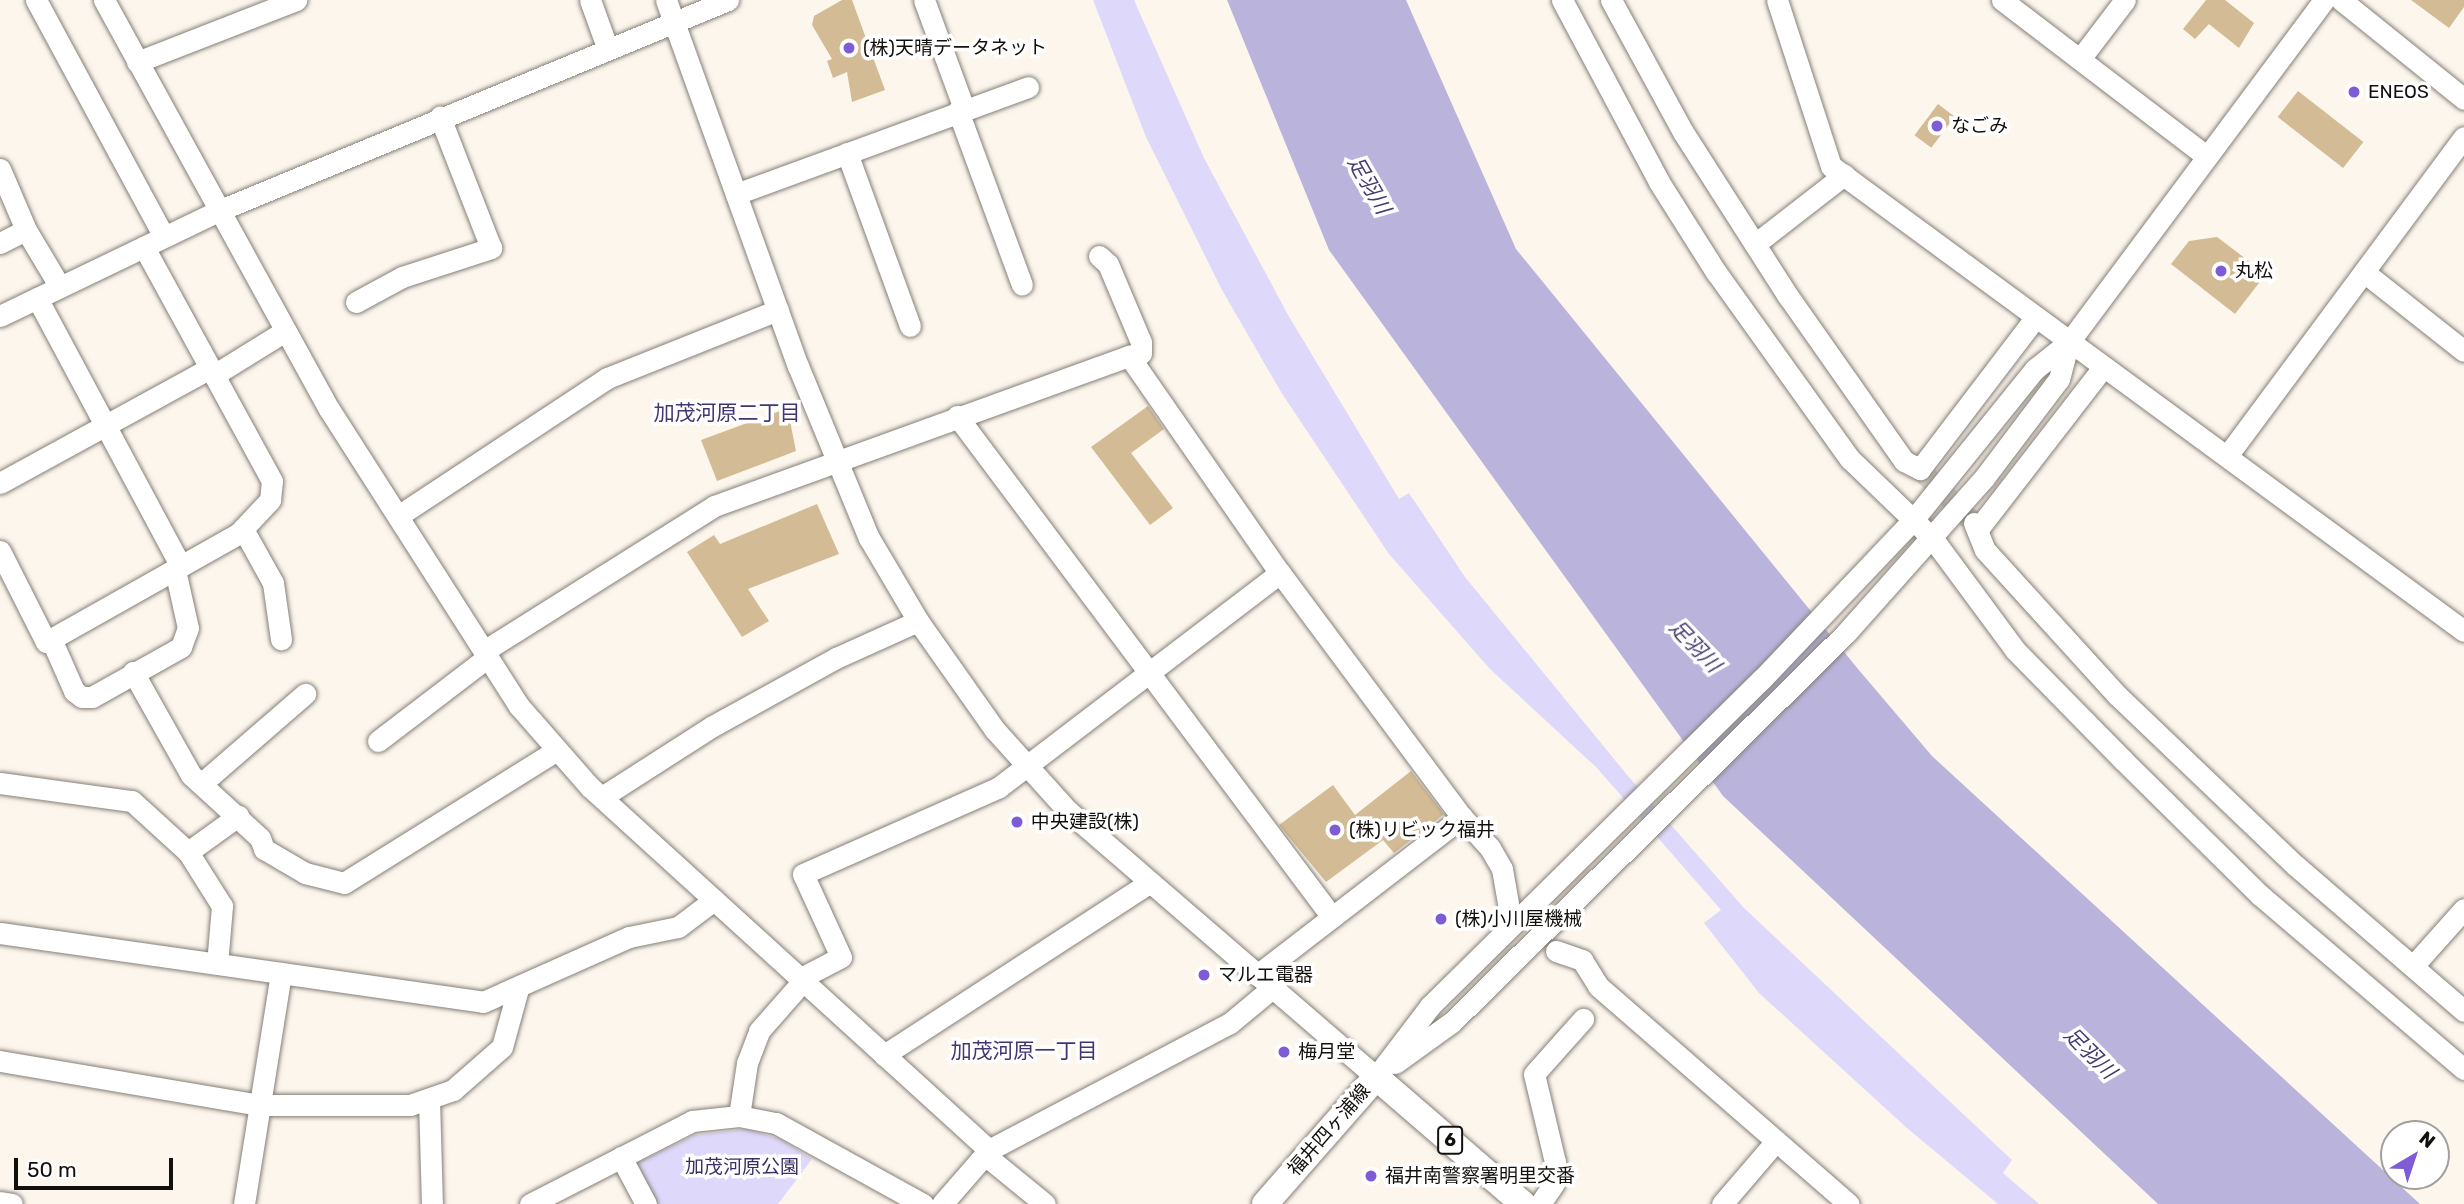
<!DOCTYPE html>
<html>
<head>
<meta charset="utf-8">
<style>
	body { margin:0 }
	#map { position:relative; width:2464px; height:1204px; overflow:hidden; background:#fcf6ed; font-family:Rubik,"Noto Sans JP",sans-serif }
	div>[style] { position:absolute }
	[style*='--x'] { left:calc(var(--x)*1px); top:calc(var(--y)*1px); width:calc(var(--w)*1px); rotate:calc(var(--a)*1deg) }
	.green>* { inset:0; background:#ded9fb }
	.water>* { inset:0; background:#bab4dd }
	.building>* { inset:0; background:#d3bc95; transform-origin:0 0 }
	.minor-tunnel>* { height:21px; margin-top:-10.5px; transform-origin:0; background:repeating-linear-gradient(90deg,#d9d4cb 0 21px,transparent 0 31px) }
	.roads { filter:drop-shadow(0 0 2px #847f77) drop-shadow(0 0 2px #847f77) }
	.minor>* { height:21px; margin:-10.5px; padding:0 10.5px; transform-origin:10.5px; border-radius:10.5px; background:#fff }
	.major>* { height:26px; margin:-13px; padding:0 13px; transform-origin:13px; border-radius:13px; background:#fff }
	.dots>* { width:19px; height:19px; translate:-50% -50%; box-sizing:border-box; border:4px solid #fff; border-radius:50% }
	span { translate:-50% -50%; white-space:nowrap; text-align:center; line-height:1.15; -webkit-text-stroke:7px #fff; paint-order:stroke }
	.shield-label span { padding:2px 5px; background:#fff; border:2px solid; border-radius:5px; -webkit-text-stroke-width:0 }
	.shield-label { font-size:18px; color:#12100d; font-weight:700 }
	.poi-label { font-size:19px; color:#12100d }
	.left { translate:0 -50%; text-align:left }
	.street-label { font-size:19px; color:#12100d }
	.park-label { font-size:19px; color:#3b2e63 }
	.water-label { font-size:21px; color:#463a6f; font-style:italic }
	.neighbourhood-label { font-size:21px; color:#443571 }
	.north { position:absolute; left:2380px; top:1120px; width:70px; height:70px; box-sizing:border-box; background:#fff; border:2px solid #a09f9e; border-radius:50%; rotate:39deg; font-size:19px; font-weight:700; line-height:28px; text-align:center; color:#12100d }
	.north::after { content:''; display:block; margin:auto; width:24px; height:32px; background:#7d5cd6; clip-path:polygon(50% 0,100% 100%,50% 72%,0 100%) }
	.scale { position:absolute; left:14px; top:1158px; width:159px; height:32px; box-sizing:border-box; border:4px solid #12100d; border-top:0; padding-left:9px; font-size:21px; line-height:24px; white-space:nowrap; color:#12100d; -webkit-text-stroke:5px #fff; paint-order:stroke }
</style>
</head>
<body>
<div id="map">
	<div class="green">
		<i style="clip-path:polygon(1093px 0,1134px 0,1204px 158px,1288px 315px,1399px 499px,1409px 493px,1465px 577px,1628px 776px,1744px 908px,2012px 1160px,2003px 1173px,2039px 1204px,1998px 1204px,1907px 1128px,1759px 993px,1704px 923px,1721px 910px,1597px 768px,1490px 669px,1389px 554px,1281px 392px,1222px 290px,1146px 137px)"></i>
		<i style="clip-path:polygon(746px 1129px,780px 1139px,812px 1159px,778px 1204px,656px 1204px,637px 1163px,695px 1135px)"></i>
	</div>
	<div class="water">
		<i style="clip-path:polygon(1227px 0,1406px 0,1516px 249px,1858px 669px,1932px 756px,2420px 1204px,2158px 1204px,1723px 796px,1329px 250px)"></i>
	</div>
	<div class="building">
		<i style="clip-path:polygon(842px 0,852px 0,885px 90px,852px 102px,847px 72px,833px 78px,827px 61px,832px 59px,812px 25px,814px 16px)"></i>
		<i style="clip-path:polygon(2206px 0,2225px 0,2254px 23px,2239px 48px,2209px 24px,2195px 39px,2183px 29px)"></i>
		<i style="clip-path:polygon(2411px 0,2464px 0,2464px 7px,2449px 28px)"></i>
		<i style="left:2298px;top:91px;width:83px;height:33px;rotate:38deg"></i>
		<i style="left:1938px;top:104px;width:21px;height:39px;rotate:37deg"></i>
		<i style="clip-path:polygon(2217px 237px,2266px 274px,2235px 314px,2171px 264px,2189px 241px)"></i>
		<i style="clip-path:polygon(1148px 406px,1164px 429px,1131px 453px,1173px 508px,1150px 525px,1091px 447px)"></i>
		<i style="clip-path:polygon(780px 411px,783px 417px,789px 416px,796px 451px,717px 481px,701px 440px)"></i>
		<i style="clip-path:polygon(817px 504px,839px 554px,748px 589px,769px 621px,742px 637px,687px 552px,714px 535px,720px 544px)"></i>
		<i style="clip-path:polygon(1411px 771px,1444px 814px,1394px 853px,1383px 840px,1326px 882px,1279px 825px,1333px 785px,1355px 815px)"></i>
	</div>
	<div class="minor-tunnel">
		<i style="--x:1920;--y:469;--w:71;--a:45"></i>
	</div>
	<div class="roads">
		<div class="minor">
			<i style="--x:36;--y:0;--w:269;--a:61.6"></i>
			<i style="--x:104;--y:0;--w:467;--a:61.2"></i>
			<i style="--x:329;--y:409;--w:353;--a:57.4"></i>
			<i style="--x:519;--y:706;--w:108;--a:48.8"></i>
			<i style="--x:590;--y:787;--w:539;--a:42.3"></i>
			<i style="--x:590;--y:0;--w:50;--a:70.1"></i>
			<i style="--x:666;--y:0;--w:389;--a:70.2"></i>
			<i style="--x:798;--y:366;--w:186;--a:67.6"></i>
			<i style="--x:869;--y:538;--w:96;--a:59.4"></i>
			<i style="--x:918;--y:621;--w:133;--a:54.8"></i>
			<i style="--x:995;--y:730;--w:109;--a:48"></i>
			<i style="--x:1068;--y:811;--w:407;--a:40.8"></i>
			<i style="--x:924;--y:0;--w:116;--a:69.8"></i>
			<i style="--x:1562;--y:0;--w:206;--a:61.9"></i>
			<i style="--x:1659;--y:182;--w:107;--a:57.7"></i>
			<i style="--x:1716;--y:272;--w:230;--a:54.4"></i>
			<i style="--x:1850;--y:459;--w:115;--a:43.9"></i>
			<i style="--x:1933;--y:539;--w:138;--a:53.5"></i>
			<i style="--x:2015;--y:650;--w:154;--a:45.5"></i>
			<i style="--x:2123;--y:760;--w:192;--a:44.6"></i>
			<i style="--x:2260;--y:895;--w:268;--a:40.5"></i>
			<i style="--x:1611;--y:0;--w:150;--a:61.4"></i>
			<i style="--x:1683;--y:132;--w:195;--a:57.4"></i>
			<i style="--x:1788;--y:296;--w:202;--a:54.9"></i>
			<i style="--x:1904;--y:461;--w:18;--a:27"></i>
			<i style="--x:1920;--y:469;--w:190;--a:-52.7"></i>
			<i style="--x:1777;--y:0;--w:175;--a:72"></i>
			<i style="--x:1831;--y:166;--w:785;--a:36.3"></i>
			<i style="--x:2002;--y:0;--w:258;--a:37.4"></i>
			<i style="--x:2341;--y:0;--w:158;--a:38.8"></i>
			<i style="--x:2080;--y:59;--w:74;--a:-52.7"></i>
			<i style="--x:137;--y:62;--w:171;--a:-21.3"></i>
			<i style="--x:958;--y:111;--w:185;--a:69.8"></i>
			<i style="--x:847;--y:153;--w:184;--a:70"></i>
			<i style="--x:0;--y:169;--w:66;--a:66.9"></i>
			<i style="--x:26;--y:230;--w:66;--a:59.2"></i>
			<i style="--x:736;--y:194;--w:311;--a:-20.1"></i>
			<i style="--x:0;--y:243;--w:29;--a:-27"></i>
			<i style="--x:1755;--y:244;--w:113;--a:-37.8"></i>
			<i style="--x:1099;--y:256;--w:12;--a:42"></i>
			<i style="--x:1108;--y:264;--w:85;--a:67.1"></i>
			<i style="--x:1141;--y:342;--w:11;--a:90"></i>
			<i style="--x:1141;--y:353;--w:12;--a:166"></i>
			<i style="--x:2364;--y:272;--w:127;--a:38.3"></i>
			<i style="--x:37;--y:298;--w:304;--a:61.8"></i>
			<i style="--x:356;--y:302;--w:52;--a:-28.5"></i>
			<i style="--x:402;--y:277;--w:94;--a:-18"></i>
			<i style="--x:491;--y:248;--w:141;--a:-111.3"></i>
			<i style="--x:0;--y:316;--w:242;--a:-25.7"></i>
			<i style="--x:218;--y:211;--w:552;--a:-22.48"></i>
			<i style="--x:214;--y:375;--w:84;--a:-31.8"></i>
			<i style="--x:957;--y:416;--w:626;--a:53.19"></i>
			<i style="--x:2227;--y:456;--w:397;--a:-53.4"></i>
			<i style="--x:0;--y:483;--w:239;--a:-28.7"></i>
			<i style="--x:398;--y:516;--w:250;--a:-33.4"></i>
			<i style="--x:607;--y:378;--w:184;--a:-21.7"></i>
			<i style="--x:1974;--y:523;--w:29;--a:68"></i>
			<i style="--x:1985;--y:550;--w:197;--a:47.7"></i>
			<i style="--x:2118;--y:696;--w:245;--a:43.7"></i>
			<i style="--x:2295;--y:865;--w:223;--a:40.8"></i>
			<i style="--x:243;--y:529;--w:62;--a:60.9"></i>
			<i style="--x:273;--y:583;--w:57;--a:81.9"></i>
			<i style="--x:1978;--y:529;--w:205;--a:-52.3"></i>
			<i style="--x:0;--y:551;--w:102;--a:63.2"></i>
			<i style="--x:46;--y:642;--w:220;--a:-29.4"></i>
			<i style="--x:238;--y:534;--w:47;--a:-46.7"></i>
			<i style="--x:270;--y:500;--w:19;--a:-84"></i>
			<i style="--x:272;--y:481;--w:267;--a:-118.7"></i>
			<i style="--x:51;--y:639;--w:57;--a:66.1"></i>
			<i style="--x:74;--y:691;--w:10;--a:37"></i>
			<i style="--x:82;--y:697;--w:10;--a:0"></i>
			<i style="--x:92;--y:697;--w:102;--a:-29.3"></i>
			<i style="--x:181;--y:647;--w:20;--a:-70"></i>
			<i style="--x:188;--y:628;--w:59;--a:-102.6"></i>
			<i style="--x:484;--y:651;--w:272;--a:-32.2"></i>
			<i style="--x:714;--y:506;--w:441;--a:-19.9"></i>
			<i style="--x:1129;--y:356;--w:264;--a:55.2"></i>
			<i style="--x:1280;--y:573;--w:304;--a:53.3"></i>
			<i style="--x:1462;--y:817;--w:42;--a:47.9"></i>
			<i style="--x:1490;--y:848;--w:24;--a:60"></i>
			<i style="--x:1502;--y:869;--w:35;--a:80"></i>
			<i style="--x:133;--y:672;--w:118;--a:60.6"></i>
			<i style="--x:191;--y:775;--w:93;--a:42.4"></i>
			<i style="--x:260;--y:838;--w:12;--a:70"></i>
			<i style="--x:264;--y:849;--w:48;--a:30.3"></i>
			<i style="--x:305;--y:873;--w:40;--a:14.4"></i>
			<i style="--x:344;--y:883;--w:249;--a:-32"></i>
			<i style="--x:378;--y:741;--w:138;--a:-37.4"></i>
			<i style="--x:0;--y:783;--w:133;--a:7.8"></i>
			<i style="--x:132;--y:801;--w:76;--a:42.3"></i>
			<i style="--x:188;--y:852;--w:64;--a:57.8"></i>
			<i style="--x:222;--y:906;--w:58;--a:94.9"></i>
			<i style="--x:201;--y:784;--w:138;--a:-40.9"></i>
			<i style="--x:602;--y:797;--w:130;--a:-32.7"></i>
			<i style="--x:711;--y:727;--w:143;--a:-28.9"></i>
			<i style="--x:836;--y:658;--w:90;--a:-24.3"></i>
			<i style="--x:188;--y:852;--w:62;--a:-35.8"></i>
			<i style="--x:0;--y:933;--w:488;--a:8.1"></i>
			<i style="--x:483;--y:1002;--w:160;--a:-24"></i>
			<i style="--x:629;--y:937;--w:50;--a:-11.5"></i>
			<i style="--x:678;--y:927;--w:45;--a:-36.9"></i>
			<i style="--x:1556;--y:951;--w:28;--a:19"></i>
			<i style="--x:1582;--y:960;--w:31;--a:58"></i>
			<i style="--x:1598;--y:986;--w:332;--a:41"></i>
			<i style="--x:2413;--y:966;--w:76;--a:-48.2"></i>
			<i style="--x:1257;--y:975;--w:259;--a:-37.6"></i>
			<i style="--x:801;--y:978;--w:45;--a:-27.7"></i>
			<i style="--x:841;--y:957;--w:91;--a:-114.6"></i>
			<i style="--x:803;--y:874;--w:214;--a:-23.9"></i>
			<i style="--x:999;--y:787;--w:353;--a:-37.3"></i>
			<i style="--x:884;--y:1055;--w:316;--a:-33"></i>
			<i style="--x:0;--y:1061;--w:264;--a:9.6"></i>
			<i style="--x:260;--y:1105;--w:150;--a:0"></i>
			<i style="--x:410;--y:1105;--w:46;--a:-19.2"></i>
			<i style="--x:453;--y:1090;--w:65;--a:-41.3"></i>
			<i style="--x:502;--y:1047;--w:60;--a:-74.6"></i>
			<i style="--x:1395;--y:1063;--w:70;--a:-35.7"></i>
			<i style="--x:1452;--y:1022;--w:554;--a:-44.63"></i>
			<i style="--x:1846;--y:633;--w:208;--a:-48.3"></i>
			<i style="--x:1984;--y:478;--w:124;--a:-52.9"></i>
			<i style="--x:2059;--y:379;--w:38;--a:-75"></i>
			<i style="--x:1376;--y:1077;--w:89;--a:-52.7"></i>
			<i style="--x:1430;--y:1006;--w:466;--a:-44.6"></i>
			<i style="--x:1762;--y:679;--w:219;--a:-46.5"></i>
			<i style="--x:1913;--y:520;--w:194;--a:-51.1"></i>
			<i style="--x:2035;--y:369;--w:43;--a:-38.5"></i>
			<i style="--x:2069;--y:342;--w:427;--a:-53.3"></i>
			<i style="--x:429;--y:1099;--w:105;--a:88.4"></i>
			<i style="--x:739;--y:1116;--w:54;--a:-81.4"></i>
			<i style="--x:747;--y:1063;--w:34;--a:-69"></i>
			<i style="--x:759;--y:1031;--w:67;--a:-48.7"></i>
			<i style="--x:985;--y:1155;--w:77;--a:39.2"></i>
			<i style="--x:621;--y:1157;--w:53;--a:62"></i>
			<i style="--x:0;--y:1202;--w:12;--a:9"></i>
			<i style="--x:244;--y:1204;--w:234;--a:-80.9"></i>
			<i style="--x:530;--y:1204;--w:182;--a:-27.1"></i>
			<i style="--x:692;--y:1121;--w:47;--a:-6.1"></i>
			<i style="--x:739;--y:1116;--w:38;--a:11"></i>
			<i style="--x:776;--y:1123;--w:168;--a:28.9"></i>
			<i style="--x:942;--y:1204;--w:72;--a:-49"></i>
			<i style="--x:989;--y:1150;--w:272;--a:-27.8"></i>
			<i style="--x:1230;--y:1023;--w:55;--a:-39.8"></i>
			<i style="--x:1540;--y:1204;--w:25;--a:-56"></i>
			<i style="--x:1554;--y:1183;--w:21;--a:-87"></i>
			<i style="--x:1555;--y:1162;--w:90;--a:-103.4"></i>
			<i style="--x:1534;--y:1074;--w:74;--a:-48.3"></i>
			<i style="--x:1722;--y:1204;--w:83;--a:-49.4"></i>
		</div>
		<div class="major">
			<i style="--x:1265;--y:1204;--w:169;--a:-48.8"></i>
			<i style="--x:1376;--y:1077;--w:194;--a:40.8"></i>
		</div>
	</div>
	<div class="dots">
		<i style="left:849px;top:48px;background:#7d5cd6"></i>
		<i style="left:2354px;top:92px;background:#7d5cd6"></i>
		<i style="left:1937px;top:126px;background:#7d5cd6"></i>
		<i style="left:2221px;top:271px;background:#7d5cd6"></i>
		<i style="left:1017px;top:822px;background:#7d5cd6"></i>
		<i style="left:1335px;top:830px;background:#7d5cd6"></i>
		<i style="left:1441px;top:919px;background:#7d5cd6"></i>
		<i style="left:1204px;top:975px;background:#7d5cd6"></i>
		<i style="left:1284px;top:1052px;background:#7d5cd6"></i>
		<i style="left:1371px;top:1176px;background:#7d5cd6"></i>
	</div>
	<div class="shield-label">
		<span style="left:1450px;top:1140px">6</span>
	</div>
	<div class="poi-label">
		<span class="left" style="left:863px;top:48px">(株)天晴データネット</span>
		<span class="left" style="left:2368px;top:92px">ENEOS</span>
		<span class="left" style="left:1951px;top:126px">なごみ</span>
		<span class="left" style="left:2235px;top:271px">丸松</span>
		<span class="left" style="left:1031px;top:822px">中央建設(株)</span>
		<span class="left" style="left:1349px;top:830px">(株)リビック福井</span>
		<span class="left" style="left:1455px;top:919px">(株)小川屋機械</span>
		<span class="left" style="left:1218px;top:975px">マルエ電器</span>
		<span class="left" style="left:1298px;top:1052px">梅月堂</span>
		<span class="left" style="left:1385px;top:1176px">福井南警察署明里交番</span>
	</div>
	<div class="street-label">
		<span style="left:1329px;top:1130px;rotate:-49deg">福井四ヶ浦線</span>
	</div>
	<div class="park-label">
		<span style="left:742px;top:1167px">加茂河原公園</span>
	</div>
	<div class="water-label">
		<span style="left:1369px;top:185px;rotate:60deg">足羽川</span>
		<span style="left:1695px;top:646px;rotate:46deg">足羽川</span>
		<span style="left:2090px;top:1053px;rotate:45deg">足羽川</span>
	</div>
	<div class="neighbourhood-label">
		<span style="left:727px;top:413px">加茂河原二丁目</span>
		<span style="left:1024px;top:1051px">加茂河原一丁目</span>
	</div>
	<div class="north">N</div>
	<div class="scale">50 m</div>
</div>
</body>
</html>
